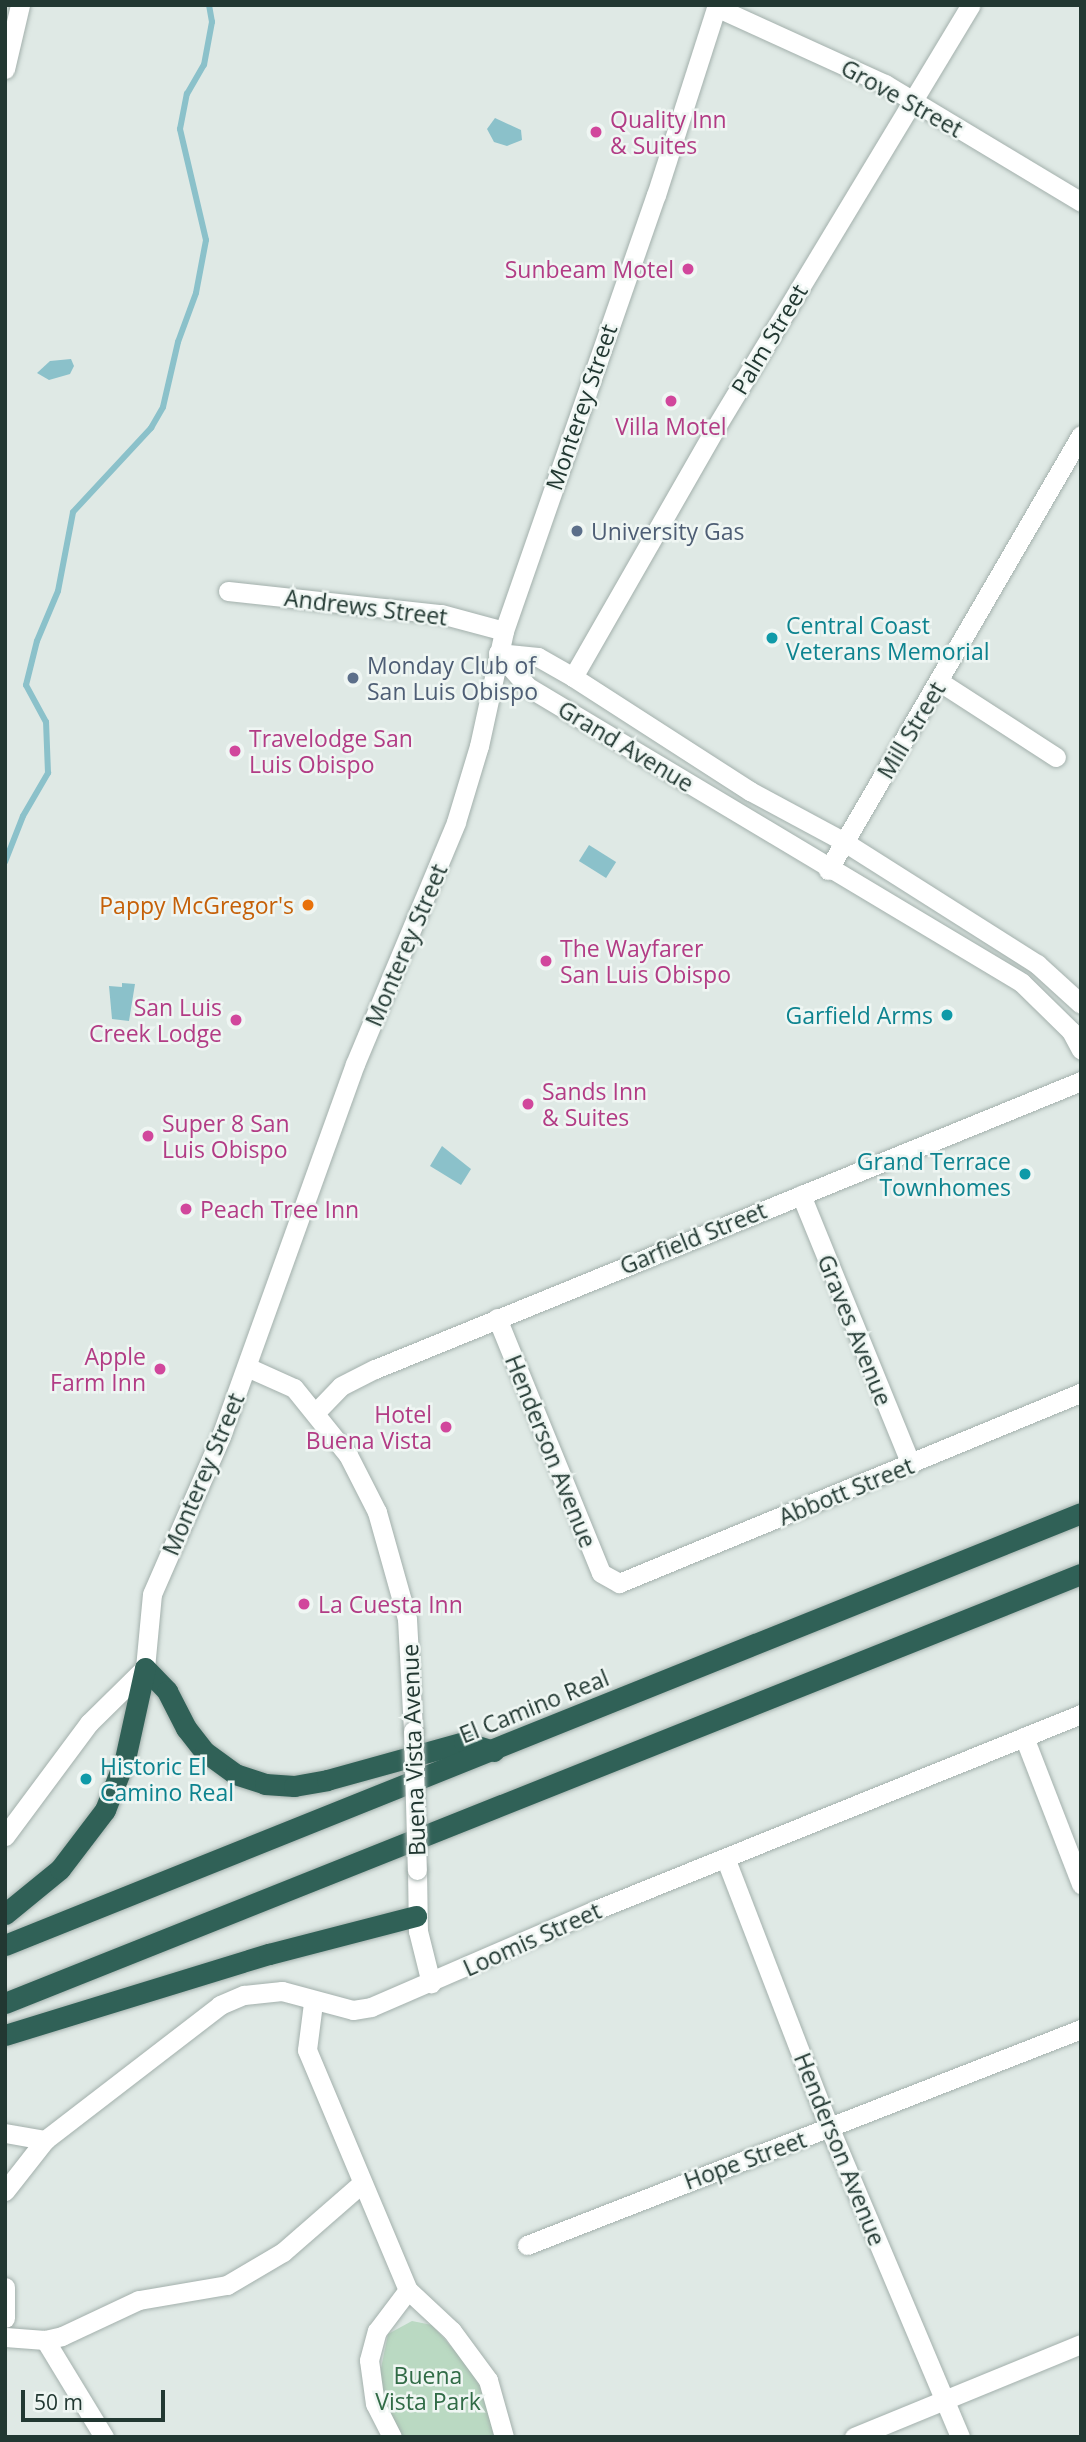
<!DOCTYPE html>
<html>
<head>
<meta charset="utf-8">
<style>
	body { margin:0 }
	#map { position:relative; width:1086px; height:2442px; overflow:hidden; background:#dfe9e5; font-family:"Open Sans",sans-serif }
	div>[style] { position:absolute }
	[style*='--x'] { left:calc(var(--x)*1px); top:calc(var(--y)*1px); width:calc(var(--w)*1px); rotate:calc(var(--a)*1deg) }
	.green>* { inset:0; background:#bad9c2 }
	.water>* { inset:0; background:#8bc1ca; transform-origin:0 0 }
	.stream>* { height:6px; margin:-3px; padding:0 3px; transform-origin:3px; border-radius:3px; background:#8bc1ca }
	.roads { filter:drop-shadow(0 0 2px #a3b0ac) drop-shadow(0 0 2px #a3b0ac) }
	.minor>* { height:19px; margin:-9.5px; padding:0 9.5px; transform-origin:9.5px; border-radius:9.5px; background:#fff }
	.highway>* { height:21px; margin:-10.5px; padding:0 10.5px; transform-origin:10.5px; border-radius:10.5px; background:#306157 }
	.bridges { filter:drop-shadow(0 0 2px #a3b0ac) drop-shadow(0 0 2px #a3b0ac) }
	.minor-bridge>* { height:19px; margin:-9.5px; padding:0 9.5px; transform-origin:9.5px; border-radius:9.5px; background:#fff }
	.dots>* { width:19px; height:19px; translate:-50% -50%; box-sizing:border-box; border:4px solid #eff6f3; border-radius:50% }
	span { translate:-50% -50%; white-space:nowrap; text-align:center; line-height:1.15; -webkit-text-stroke:5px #eff6f3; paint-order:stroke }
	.street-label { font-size:23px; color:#223832 }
	.hotel-label { font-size:23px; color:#b23c85 }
	.left { translate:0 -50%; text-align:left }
	.right { translate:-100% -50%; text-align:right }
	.service-label { font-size:23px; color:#4e5e75 }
	.culture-label { font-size:23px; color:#0d838f }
	.food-label { font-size:23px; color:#c56008 }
	.park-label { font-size:23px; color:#306b46 }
	.frame { position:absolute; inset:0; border:7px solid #223832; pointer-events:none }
	.scale { position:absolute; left:21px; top:2390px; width:144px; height:32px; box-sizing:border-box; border:4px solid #223832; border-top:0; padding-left:9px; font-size:21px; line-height:24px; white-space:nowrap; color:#223832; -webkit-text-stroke:5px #eff6f3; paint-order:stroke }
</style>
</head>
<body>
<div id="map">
	<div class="green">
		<i style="clip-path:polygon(412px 2321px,432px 2325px,473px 2371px,491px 2409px,497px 2437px,400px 2437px,385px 2411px,378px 2383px,388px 2334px)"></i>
	</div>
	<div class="water">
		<i style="clip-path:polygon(495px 118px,521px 130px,522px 140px,507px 146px,494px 142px,487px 129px)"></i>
		<i style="clip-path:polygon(71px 359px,74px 366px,70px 374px,49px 380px,37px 373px,50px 361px)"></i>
		<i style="left:589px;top:845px;width:32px;height:19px;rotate:32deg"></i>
		<i style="clip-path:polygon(122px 983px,135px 984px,129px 1021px,112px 1019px,109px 986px,122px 987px)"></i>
		<i style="clip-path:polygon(442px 1146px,471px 1169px,461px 1185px,430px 1166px)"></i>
	</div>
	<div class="stream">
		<i style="--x:5;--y:862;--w:49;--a:-68.6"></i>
		<i style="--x:23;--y:816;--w:50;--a:-59.8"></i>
		<i style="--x:48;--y:773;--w:51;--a:-92.2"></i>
		<i style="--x:46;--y:722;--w:42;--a:-118.4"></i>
		<i style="--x:26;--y:685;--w:45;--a:-76"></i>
		<i style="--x:37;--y:641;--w:54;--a:-67.2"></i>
		<i style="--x:58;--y:591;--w:80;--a:-79.2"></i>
		<i style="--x:73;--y:512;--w:115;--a:-47.1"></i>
		<i style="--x:151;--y:428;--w:24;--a:-60"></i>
		<i style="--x:163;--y:407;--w:67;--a:-77"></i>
		<i style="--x:178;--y:342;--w:52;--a:-69.8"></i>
		<i style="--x:196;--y:293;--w:54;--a:-79.3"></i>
		<i style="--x:206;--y:240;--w:114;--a:-103.2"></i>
		<i style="--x:180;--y:129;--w:36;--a:-79"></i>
		<i style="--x:187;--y:94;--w:34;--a:-60"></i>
		<i style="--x:204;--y:65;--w:44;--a:-79.5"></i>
		<i style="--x:212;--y:22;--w:17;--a:-100"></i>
	</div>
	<div class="roads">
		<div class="minor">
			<i style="--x:716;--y:7;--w:186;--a:24.5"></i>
			<i style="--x:885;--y:84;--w:229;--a:31"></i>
			<i style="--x:5;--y:69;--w:66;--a:-76.8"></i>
			<i style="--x:228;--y:591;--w:214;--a:6.2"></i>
			<i style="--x:441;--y:614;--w:65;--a:15.1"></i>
			<i style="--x:498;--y:653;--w:45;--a:48.6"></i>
			<i style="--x:528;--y:687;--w:575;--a:30.9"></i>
			<i style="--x:1021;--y:982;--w:70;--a:44.4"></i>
			<i style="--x:1071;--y:1031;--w:21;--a:62"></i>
			<i style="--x:498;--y:653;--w:40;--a:5.7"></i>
			<i style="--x:538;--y:657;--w:40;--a:29.7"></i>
			<i style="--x:573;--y:677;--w:211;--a:32.8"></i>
			<i style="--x:750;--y:791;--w:106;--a:28.3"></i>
			<i style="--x:843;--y:841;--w:230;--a:32.4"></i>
			<i style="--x:1037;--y:964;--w:59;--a:42.3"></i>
			<i style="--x:573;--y:677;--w:288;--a:-60.2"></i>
			<i style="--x:716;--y:427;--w:493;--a:-58.9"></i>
			<i style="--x:940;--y:682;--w:138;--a:32.9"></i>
			<i style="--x:828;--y:870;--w:503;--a:-59.82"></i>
			<i style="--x:801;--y:1195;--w:291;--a:67.8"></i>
			<i style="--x:497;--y:1318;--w:275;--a:67.8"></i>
			<i style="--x:601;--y:1573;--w:21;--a:29"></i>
			<i style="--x:619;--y:1583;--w:500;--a:-22.4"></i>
			<i style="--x:247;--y:1367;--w:51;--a:24.1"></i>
			<i style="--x:294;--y:1388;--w:86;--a:51.1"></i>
			<i style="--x:348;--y:1455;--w:64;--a:63"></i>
			<i style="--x:377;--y:1512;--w:111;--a:74.3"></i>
			<i style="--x:407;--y:1619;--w:112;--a:86.9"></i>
			<i style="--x:315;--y:1413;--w:37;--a:-46"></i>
			<i style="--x:341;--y:1386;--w:38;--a:-27"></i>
			<i style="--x:375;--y:1369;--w:762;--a:-22.19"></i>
			<i style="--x:1024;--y:1737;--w:158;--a:68.8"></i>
			<i style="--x:5;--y:1836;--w:141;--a:-53.4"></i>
			<i style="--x:89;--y:1723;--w:78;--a:-44.5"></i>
			<i style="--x:145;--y:1668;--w:74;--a:-84.6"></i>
			<i style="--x:152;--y:1594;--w:172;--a:-66.4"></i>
			<i style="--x:221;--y:1436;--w:395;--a:-70.2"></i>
			<i style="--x:355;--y:1064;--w:262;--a:-67.3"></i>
			<i style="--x:456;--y:822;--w:79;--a:-73.2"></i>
			<i style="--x:479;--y:746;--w:118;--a:-77.7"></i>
			<i style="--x:504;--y:631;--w:462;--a:-70.8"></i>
			<i style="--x:656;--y:195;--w:200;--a:-72.2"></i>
			<i style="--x:726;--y:1860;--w:288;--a:68.9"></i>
			<i style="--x:830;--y:2129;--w:334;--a:67.1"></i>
			<i style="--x:417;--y:1870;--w:61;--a:89.1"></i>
			<i style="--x:418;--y:1931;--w:54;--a:76"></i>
			<i style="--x:313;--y:2003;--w:47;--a:97.3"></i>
			<i style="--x:307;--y:2050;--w:260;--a:67.2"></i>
			<i style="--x:408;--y:2290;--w:60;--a:43"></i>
			<i style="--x:452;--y:2331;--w:61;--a:53.7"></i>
			<i style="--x:488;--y:2380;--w:59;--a:74.3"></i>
			<i style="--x:5;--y:2133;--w:41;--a:9.9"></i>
			<i style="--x:45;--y:2140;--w:221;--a:-37.6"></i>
			<i style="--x:220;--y:2005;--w:26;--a:-23"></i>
			<i style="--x:244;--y:1995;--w:38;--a:-6"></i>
			<i style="--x:282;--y:1991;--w:73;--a:15"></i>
			<i style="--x:353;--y:2010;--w:18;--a:-9"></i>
			<i style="--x:371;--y:2007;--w:242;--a:-23.4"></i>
			<i style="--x:593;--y:1911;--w:526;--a:-21.98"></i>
			<i style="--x:5;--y:2191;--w:65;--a:-51.9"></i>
			<i style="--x:527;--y:2245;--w:595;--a:-21.3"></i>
			<i style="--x:5;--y:2287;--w:31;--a:90"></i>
			<i style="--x:5;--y:2337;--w:40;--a:4.3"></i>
			<i style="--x:45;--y:2340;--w:17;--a:-13"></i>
			<i style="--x:62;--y:2336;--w:85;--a:-25.1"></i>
			<i style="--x:139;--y:2300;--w:89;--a:-9.7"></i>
			<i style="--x:227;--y:2285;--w:65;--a:-30.5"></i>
			<i style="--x:283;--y:2252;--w:105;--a:-41.1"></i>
			<i style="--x:45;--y:2340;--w:114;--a:58.7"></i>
			<i style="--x:392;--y:2437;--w:37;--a:-117"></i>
			<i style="--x:375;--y:2404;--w:44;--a:-97.8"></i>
			<i style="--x:369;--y:2360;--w:30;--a:-75"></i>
			<i style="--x:377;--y:2331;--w:51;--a:-52.9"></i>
			<i style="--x:854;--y:2437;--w:245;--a:-22.3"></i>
		</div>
		<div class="highway">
			<i style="--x:145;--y:1668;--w:32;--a:46"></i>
			<i style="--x:167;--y:1691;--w:42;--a:62.8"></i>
			<i style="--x:186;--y:1728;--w:31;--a:52"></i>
			<i style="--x:205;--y:1752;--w:37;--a:36"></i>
			<i style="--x:235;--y:1774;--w:32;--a:18"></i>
			<i style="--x:265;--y:1784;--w:29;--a:4"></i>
			<i style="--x:294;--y:1786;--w:34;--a:-10"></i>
			<i style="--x:327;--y:1780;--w:142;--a:-15.5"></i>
			<i style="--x:464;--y:1742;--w:31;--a:17"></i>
			<i style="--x:5;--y:1914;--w:71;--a:-39.3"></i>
			<i style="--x:60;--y:1869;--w:74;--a:-52.7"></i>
			<i style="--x:105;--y:1810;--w:55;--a:-68.6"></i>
			<i style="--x:125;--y:1759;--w:93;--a:-77.6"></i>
			<i style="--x:5;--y:1945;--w:1159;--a:-21.87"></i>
			<i style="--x:5;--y:2003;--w:1158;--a:-21.74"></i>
			<i style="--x:5;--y:2035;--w:276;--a:-17.1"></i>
			<i style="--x:269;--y:1954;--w:152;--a:-14.5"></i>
		</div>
	</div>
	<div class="bridges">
		<div class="minor-bridge">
			<i style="--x:413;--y:1731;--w:139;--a:88.4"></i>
		</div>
	</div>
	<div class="dots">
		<i style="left:596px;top:132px;background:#d1479c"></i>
		<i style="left:688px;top:269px;background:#d1479c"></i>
		<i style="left:671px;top:401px;background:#d1479c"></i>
		<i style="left:577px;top:531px;background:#5c6f8a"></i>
		<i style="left:772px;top:638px;background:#0f9aa8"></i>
		<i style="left:353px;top:678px;background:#5c6f8a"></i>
		<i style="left:235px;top:751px;background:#d1479c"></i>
		<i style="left:308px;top:905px;background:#e8710a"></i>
		<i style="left:546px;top:961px;background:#d1479c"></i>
		<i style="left:947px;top:1015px;background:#0f9aa8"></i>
		<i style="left:236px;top:1020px;background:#d1479c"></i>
		<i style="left:528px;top:1104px;background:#d1479c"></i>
		<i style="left:148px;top:1136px;background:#d1479c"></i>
		<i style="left:1025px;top:1174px;background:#0f9aa8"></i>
		<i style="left:186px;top:1209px;background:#d1479c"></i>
		<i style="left:160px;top:1369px;background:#d1479c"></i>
		<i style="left:446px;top:1427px;background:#d1479c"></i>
		<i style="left:304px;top:1604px;background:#d1479c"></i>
		<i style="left:86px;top:1779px;background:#0f9aa8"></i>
	</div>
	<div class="street-label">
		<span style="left:902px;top:98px;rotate:29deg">Grove Street</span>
		<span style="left:769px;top:339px;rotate:-59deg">Palm Street</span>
		<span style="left:581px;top:407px;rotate:-71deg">Monterey Street</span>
		<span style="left:366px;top:607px;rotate:7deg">Andrews Street</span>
		<span style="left:911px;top:730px;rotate:-59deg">Mill Street</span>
		<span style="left:626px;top:746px;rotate:31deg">Grand Avenue</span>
		<span style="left:406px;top:945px;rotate:-67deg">Monterey Street</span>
		<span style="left:693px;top:1238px;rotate:-22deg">Garfield Street</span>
		<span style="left:855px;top:1330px;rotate:68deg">Graves Avenue</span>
		<span style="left:551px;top:1451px;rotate:68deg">Henderson Avenue</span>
		<span style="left:203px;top:1474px;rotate:-67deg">Monterey Street</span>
		<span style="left:846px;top:1491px;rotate:-22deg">Abbott Street</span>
		<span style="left:534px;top:1706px;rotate:-22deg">El Camino Real</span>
		<span style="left:413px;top:1750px;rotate:-92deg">Buena Vista Avenue</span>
		<span style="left:532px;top:1939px;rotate:-24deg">Loomis Street</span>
		<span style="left:840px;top:2149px;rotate:68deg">Henderson Avenue</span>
		<span style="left:745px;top:2160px;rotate:-20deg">Hope Street</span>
	</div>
	<div class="hotel-label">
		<span class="left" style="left:610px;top:132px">Quality Inn<br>&amp; Suites</span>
		<span class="right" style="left:674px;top:269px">Sunbeam Motel</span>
		<span style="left:671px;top:426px">Villa Motel</span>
		<span class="left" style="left:249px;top:751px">Travelodge San<br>Luis Obispo</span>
		<span class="left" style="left:560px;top:961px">The Wayfarer<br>San Luis Obispo</span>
		<span class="right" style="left:222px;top:1020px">San Luis<br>Creek Lodge</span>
		<span class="left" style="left:542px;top:1104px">Sands Inn<br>&amp; Suites</span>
		<span class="left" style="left:162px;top:1136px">Super 8 San<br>Luis Obispo</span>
		<span class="left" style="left:200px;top:1209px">Peach Tree Inn</span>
		<span class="right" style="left:146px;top:1369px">Apple<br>Farm Inn</span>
		<span class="right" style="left:432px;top:1427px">Hotel<br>Buena Vista</span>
		<span class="left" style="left:318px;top:1604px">La Cuesta Inn</span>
	</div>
	<div class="service-label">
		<span class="left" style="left:591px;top:531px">University Gas</span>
		<span class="left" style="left:367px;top:678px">Monday Club of<br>San Luis Obispo</span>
	</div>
	<div class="culture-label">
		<span class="left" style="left:786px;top:638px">Central Coast<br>Veterans Memorial</span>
		<span class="right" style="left:933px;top:1015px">Garfield Arms</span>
		<span class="right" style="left:1011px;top:1174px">Grand Terrace<br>Townhomes</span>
		<span class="left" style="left:100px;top:1779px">Historic El<br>Camino Real</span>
	</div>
	<div class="food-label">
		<span class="right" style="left:294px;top:905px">Pappy McGregor's</span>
	</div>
	<div class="park-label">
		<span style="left:428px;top:2388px">Buena<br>Vista Park</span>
	</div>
	<div class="frame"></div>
	<div class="scale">50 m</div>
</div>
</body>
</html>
